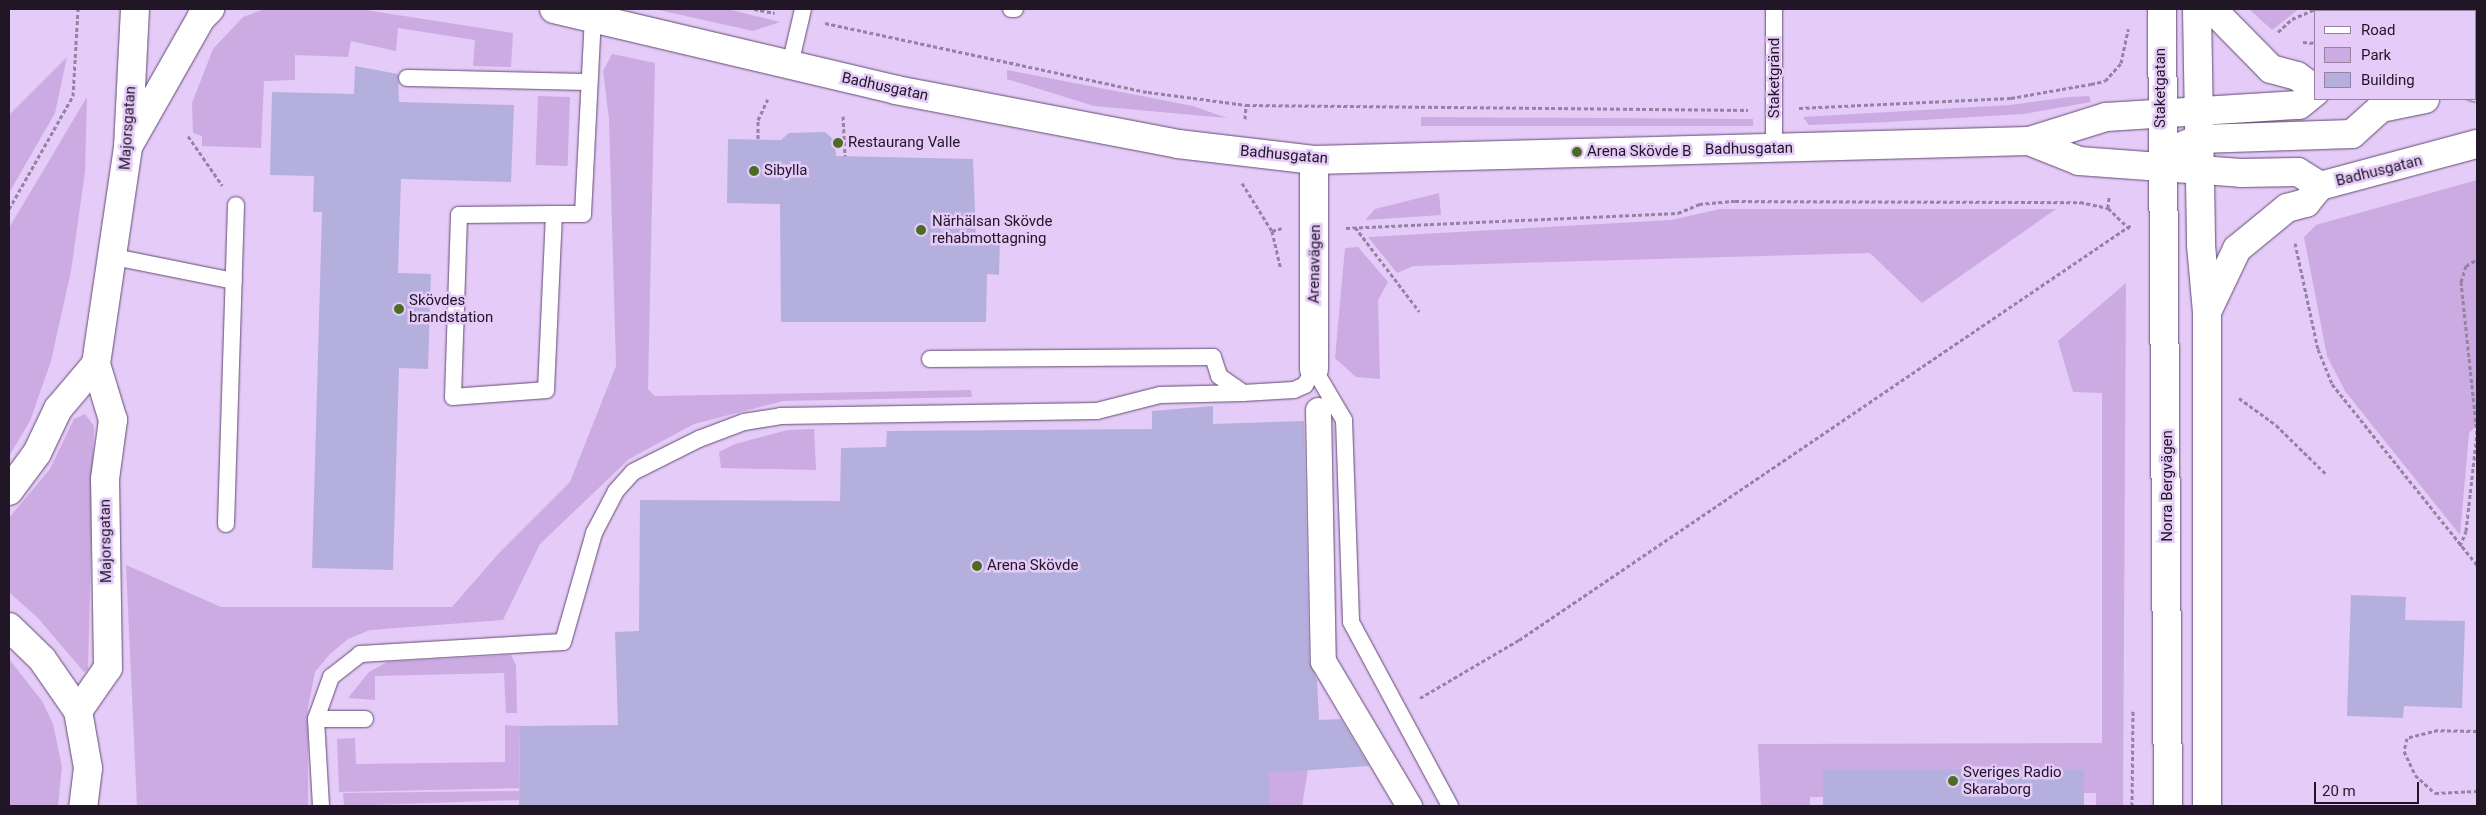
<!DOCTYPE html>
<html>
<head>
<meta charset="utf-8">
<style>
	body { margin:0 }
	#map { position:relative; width:2486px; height:815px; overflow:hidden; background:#e5cbf8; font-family:Roboto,sans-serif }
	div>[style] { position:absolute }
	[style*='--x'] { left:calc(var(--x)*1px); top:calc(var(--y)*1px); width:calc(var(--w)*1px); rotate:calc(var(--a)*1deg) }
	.green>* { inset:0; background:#cbabe2; transform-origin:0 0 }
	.building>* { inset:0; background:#b5afde; transform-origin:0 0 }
	.path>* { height:3px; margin-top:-1.5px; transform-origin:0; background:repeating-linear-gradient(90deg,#9682a3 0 4px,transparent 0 6.5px) }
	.roads { filter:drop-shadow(0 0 1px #624b71) drop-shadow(0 0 1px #624b71) }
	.service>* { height:16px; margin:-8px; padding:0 8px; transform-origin:8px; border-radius:8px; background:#fff }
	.pedestrian>* { height:25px; margin:-12.5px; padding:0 12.5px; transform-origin:12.5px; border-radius:12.5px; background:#fff }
	.minor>* { height:28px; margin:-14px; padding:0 14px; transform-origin:14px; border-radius:14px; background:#fff }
	.tertiary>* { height:28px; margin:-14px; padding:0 14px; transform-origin:14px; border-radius:14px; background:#fff }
	.secondary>* { height:28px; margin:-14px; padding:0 14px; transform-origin:14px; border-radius:14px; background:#fff }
	.dots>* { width:14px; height:14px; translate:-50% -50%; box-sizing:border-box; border:2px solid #e5cbf8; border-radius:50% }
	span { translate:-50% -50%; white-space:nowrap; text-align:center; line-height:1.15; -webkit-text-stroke:5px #e5cbf8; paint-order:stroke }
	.street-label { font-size:15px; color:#201626 }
	.poi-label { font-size:15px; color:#201626 }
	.left { translate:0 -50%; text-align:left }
	.frame { position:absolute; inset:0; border:10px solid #201626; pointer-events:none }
	.legend { position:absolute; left:2314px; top:10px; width:162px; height:90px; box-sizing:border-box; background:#e5cbf8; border:1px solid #9683a4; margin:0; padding:6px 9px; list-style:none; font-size:15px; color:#201626 }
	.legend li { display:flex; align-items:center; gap:10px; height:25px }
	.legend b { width:25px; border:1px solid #9683a4 }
	.scale { position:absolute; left:2314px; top:782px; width:105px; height:22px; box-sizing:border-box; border:2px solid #201626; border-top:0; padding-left:6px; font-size:15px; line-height:18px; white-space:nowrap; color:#201626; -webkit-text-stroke:4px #e5cbf8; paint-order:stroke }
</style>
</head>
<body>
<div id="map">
	<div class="green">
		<i style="clip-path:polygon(265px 9px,359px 9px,513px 33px,511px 67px,473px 66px,475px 40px,398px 28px,396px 51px,351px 41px,348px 57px,295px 55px,295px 80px,264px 81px,261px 148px,202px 146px,202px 136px,193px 133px,192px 103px,213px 49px,243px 17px)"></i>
		<i style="clip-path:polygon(654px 9px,727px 9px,780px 22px,753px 31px)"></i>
		<i style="clip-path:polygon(2249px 9px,2299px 9px,2272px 30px)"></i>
		<i style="clip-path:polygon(612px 54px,655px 63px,648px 389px,655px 396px,971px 390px,972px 397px,783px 401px,694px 424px,629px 459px,540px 544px,503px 620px,370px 630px,348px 639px,329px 655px,315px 672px,308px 707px,308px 806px,137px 806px,126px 565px,221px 607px,452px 607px,499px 553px,570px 482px,616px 366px,609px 119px,603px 71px)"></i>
		<i style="clip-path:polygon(67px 57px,55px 113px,9px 193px,9px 115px)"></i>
		<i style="clip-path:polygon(1007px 70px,1193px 106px,1227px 118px,1094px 106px,1007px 79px)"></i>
		<i style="left:538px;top:96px;width:32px;height:69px;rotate:2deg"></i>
		<i style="clip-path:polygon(87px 97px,85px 172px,71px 271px,51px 361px,30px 421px,9px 456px,9px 228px)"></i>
		<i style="clip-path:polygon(2069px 97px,2089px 96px,2091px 102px,2024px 114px,1888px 122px,1809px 125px,1803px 117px,2010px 105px)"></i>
		<i style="clip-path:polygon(1421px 117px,1753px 119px,1753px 126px,1421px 126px)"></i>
		<i style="clip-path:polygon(2477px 180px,2477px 425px,2469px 433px,2460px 535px,2345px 391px,2327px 356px,2304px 237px,2316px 225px)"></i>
		<i style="clip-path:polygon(1439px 193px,1441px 215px,1365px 220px,1375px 209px)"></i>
		<i style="clip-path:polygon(1720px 209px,2056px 209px,1922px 303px,1870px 253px,1413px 266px,1397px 273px,1368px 237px,1671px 220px)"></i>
		<i style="clip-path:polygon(1358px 247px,1388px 282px,1378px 300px,1380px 379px,1356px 377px,1335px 358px,1345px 248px)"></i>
		<i style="clip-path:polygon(2126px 283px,2123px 806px,2096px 806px,2096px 793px,2084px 793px,2083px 770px,1823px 770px,1823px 797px,1810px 797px,1810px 806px,1761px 806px,1758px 744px,2102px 743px,2102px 393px,2073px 392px,2058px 341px)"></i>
		<i style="clip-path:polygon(85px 414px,94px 426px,88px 670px,84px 672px,38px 618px,9px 592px,9px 518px,50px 469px,74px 419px)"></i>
		<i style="clip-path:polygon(814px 429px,816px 470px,721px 468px,719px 452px,735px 444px,788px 430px)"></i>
		<i style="clip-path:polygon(511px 655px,516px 665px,517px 713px,506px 713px,504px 673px,375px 676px,375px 700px,348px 698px,369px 672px,387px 662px)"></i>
		<i style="clip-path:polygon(9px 659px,42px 701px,53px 724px,62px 767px,58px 806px,9px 806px)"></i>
		<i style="clip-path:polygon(505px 725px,520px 726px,519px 788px,339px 792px,337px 739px,355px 738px,356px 764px,505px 762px)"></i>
		<i style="clip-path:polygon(1269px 760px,1308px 770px,1302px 806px,1269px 806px)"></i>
		<i style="clip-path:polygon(519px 791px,519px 800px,344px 806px,343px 793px)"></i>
	</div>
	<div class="building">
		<i style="clip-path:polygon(355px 66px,398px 74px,399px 102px,514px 105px,511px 182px,401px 179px,398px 273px,431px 274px,428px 369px,399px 368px,393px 570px,312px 568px,322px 212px,313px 212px,314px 176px,270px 175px,272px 92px,354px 94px)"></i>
		<i style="clip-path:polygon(825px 132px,835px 141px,836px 156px,973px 159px,976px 237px,1000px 238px,999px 275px,987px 274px,986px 322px,781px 322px,780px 204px,727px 203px,728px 139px,781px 140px,789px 133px)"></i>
		<i style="clip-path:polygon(1213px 406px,1213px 424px,1304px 421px,1309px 661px,1317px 680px,1319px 720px,1341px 719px,1369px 766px,1269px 773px,1269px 806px,519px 806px,520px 726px,618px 725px,615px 632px,639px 631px,640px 500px,840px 501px,841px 448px,886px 447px,887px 431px,1152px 429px,1152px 411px)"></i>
		<i style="clip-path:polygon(2351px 595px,2406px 597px,2405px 620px,2465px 621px,2462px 708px,2404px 706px,2403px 718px,2347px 716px)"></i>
		<i style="left:1823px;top:770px;width:261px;height:36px"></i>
	</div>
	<div class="path">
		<i style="--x:754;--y:9;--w:21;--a:11"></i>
		<i style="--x:2363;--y:9;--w:10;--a:11"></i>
		<i style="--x:825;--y:23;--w:330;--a:12.1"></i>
		<i style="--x:1148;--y:92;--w:99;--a:7.6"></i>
		<i style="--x:1246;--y:105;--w:502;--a:0.57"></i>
		<i style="--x:2278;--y:32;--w:19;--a:-43"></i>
		<i style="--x:2292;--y:19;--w:25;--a:-23"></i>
		<i style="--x:2475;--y:33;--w:2;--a:0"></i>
		<i style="--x:2303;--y:42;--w:12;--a:5"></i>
		<i style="--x:1799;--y:108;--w:212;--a:-2.7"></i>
		<i style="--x:2011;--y:98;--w:81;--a:-9.9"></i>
		<i style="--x:2091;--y:84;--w:14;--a:-12"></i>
		<i style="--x:2105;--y:81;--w:24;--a:-48"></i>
		<i style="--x:2121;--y:63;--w:35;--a:-78"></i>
		<i style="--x:843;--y:116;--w:40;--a:87.1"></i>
		<i style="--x:1245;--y:119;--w:14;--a:-86"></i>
		<i style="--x:188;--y:136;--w:60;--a:55.2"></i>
		<i style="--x:758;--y:139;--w:19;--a:-90"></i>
		<i style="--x:758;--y:120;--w:23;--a:-65"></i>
		<i style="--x:1242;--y:183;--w:57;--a:58"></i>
		<i style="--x:1272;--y:231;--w:10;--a:-17"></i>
		<i style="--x:2108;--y:208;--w:12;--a:-85"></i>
		<i style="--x:9;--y:209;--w:130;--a:-60.5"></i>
		<i style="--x:73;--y:96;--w:87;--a:-86.7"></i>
		<i style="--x:1355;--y:227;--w:106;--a:52.7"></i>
		<i style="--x:1346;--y:228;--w:332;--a:-2.6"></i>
		<i style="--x:1678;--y:213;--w:23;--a:-23"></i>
		<i style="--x:1699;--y:204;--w:36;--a:-5"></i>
		<i style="--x:1735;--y:201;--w:345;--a:0.2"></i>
		<i style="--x:2080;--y:202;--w:29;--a:12"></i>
		<i style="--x:2108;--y:208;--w:30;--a:44"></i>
		<i style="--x:1272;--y:231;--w:37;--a:77"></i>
		<i style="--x:2295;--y:243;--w:108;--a:77.8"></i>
		<i style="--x:2318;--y:349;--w:38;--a:68"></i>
		<i style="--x:2332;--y:384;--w:232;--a:51.3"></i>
		<i style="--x:2239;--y:398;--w:46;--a:36.1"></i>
		<i style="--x:2276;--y:425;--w:69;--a:44.4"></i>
		<i style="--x:2477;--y:434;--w:153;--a:-96"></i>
		<i style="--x:2461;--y:282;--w:17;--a:-73"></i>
		<i style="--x:2466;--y:266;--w:13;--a:-32"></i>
		<i style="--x:2460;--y:546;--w:16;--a:-68"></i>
		<i style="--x:2466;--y:531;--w:99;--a:-83.6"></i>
		<i style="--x:1420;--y:698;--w:115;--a:-30.4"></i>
		<i style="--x:1519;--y:640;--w:739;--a:-34.14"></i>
		<i style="--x:2477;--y:731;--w:39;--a:-179"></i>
		<i style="--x:2438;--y:730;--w:32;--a:166"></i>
		<i style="--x:2407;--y:738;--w:13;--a:103"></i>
		<i style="--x:2404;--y:751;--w:26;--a:65"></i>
		<i style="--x:2415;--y:775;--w:27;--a:42"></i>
		<i style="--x:2435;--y:793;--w:42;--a:-2.7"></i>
		<i style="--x:468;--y:806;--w:28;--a:0"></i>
		<i style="--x:2132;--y:806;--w:97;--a:-89.4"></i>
	</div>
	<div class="roads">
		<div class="service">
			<i style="--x:1011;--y:9;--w:4;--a:0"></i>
			<i style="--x:790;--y:65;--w:57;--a:-76.9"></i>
			<i style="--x:407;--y:78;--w:182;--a:1.3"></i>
			<i style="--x:1774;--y:148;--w:139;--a:-90"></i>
			<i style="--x:554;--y:214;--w:176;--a:92.6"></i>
			<i style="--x:546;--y:390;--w:93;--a:175.7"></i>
			<i style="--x:453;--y:397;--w:182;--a:-88.1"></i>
			<i style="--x:459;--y:215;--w:95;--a:-0.6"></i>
			<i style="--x:554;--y:214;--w:29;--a:0"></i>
			<i style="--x:583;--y:214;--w:196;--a:-87.1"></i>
			<i style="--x:114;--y:257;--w:122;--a:11.3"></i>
			<i style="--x:930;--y:359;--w:283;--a:-0.4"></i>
			<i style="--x:1213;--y:357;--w:20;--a:72"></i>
			<i style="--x:1219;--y:376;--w:29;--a:35"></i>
			<i style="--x:1243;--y:393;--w:51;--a:-3.4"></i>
			<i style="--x:1294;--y:390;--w:12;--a:-24"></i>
			<i style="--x:1305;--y:385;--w:18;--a:-61"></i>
			<i style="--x:1314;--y:369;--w:59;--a:59.5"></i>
			<i style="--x:1344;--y:420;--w:202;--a:88"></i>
			<i style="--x:1351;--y:622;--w:209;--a:61.7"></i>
			<i style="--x:226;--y:524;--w:319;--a:-88.2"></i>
			<i style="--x:316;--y:719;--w:49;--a:0"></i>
			<i style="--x:321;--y:806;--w:87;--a:-93.3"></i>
			<i style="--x:316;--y:719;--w:45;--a:-70.3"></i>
			<i style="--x:331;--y:677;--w:37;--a:-38"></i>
			<i style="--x:360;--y:654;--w:203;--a:-3.4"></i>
			<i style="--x:563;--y:642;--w:113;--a:-74.1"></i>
			<i style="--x:594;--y:533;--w:47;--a:-62.4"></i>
			<i style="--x:616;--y:491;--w:25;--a:-48"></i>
			<i style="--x:633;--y:472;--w:74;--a:-26.6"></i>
			<i style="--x:699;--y:439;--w:48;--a:-20.7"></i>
			<i style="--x:744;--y:422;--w:36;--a:-9"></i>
			<i style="--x:780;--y:416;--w:317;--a:-0.9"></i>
			<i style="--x:1097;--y:411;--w:65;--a:-14.3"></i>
			<i style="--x:1160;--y:395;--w:83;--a:-1.4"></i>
		</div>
		<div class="pedestrian">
			<i style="--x:1318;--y:410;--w:251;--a:88.9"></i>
			<i style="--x:1323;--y:661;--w:169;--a:59.3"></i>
		</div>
		<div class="minor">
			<i style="--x:1314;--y:369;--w:209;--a:-90"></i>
		</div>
		<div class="tertiary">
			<i style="--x:554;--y:9;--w:351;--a:13.3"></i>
			<i style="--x:896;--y:90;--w:287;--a:10.8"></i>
			<i style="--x:1178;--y:144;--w:137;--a:6.7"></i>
			<i style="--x:1314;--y:160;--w:715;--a:-1.52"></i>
			<i style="--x:2029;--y:141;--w:81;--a:-17.3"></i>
			<i style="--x:2106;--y:117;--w:193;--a:-3.6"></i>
			<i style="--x:2299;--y:105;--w:21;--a:-39"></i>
			<i style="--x:2162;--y:9;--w:797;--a:89.57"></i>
			<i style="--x:2197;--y:9;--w:236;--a:89"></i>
			<i style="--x:2201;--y:245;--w:67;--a:84.9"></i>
			<i style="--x:2207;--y:312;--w:494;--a:90"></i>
			<i style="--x:2212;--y:9;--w:84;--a:45.5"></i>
			<i style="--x:2271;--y:69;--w:27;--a:15"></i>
			<i style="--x:2297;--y:76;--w:22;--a:36"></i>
			<i style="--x:2475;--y:87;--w:2;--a:-27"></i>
			<i style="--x:2029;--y:141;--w:54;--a:21.8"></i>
			<i style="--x:2079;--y:161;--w:162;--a:4.2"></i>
			<i style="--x:2241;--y:173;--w:57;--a:-1"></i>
			<i style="--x:2298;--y:172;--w:26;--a:32"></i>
			<i style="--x:2320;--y:186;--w:163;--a:-15"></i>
			<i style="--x:2184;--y:145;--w:17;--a:-21"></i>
			<i style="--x:2200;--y:139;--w:152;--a:-1.9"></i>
			<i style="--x:2352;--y:134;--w:39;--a:-42"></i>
			<i style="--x:2381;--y:108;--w:45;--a:-11.6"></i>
			<i style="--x:2207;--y:312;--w:70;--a:-64.5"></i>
			<i style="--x:2237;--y:249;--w:65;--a:-39.4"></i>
			<i style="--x:2287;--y:208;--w:20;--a:-15"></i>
			<i style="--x:2306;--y:203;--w:22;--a:-51"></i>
		</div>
		<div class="secondary">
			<i style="--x:130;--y:143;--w:144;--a:-60.4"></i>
			<i style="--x:201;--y:18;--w:13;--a:-45"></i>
			<i style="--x:9;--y:491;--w:47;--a:-53.6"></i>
			<i style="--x:37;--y:453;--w:49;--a:-64.5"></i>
			<i style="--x:58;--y:409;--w:59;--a:-49.8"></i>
			<i style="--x:9;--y:627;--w:46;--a:44.1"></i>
			<i style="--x:42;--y:659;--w:63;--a:55.3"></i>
			<i style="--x:78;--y:711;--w:58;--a:80"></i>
			<i style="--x:88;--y:768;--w:38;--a:97"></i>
			<i style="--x:78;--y:711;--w:52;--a:-55.1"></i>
			<i style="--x:108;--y:668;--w:189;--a:-90.9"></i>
			<i style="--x:105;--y:479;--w:60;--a:-82.3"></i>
			<i style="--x:113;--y:420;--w:59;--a:-106.9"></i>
			<i style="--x:96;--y:364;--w:219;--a:-81.6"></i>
			<i style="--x:128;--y:147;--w:138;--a:-87.1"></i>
		</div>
	</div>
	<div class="dots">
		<i style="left:838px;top:143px;background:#4a6c23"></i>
		<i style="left:1577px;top:152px;background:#4a6c23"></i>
		<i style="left:754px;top:171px;background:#4a6c23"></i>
		<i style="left:921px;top:230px;background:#4a6c23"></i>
		<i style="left:399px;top:309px;background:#4a6c23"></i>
		<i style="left:977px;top:566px;background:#4a6c23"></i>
		<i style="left:1953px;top:781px;background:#4a6c23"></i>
	</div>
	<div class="street-label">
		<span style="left:1775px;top:78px;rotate:-90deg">Staketgränd</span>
		<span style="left:885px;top:87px;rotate:12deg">Badhusgatan</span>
		<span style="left:2161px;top:88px;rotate:-90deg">Staketgatan</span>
		<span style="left:128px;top:128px;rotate:-86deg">Majorsgatan</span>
		<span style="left:1749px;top:149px;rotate:-1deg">Badhusgatan</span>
		<span style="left:1284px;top:155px;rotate:5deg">Badhusgatan</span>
		<span style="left:2379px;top:171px;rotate:-14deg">Badhusgatan</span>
		<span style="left:1315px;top:264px;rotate:-89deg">Arenavägen</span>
		<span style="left:2168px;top:486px;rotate:-90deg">Norra Bergvägen</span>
		<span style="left:106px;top:541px;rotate:-91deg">Majorsgatan</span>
	</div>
	<div class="poi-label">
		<span class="left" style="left:848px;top:143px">Restaurang Valle</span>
		<span class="left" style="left:1587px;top:152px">Arena Skövde B</span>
		<span class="left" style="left:764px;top:171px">Sibylla</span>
		<span class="left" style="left:932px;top:230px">Närhälsan Skövde<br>rehabmottagning</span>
		<span class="left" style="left:409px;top:309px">Skövdes<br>brandstation</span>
		<span class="left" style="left:987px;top:566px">Arena Skövde</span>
		<span class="left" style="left:1963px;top:781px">Sveriges Radio<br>Skaraborg</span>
	</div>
	<div class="frame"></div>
	<ul class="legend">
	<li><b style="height:6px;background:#fff"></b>Road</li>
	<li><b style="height:14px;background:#cbabe2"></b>Park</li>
	<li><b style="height:14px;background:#b5afde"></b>Building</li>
	</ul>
	<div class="scale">20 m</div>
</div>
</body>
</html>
